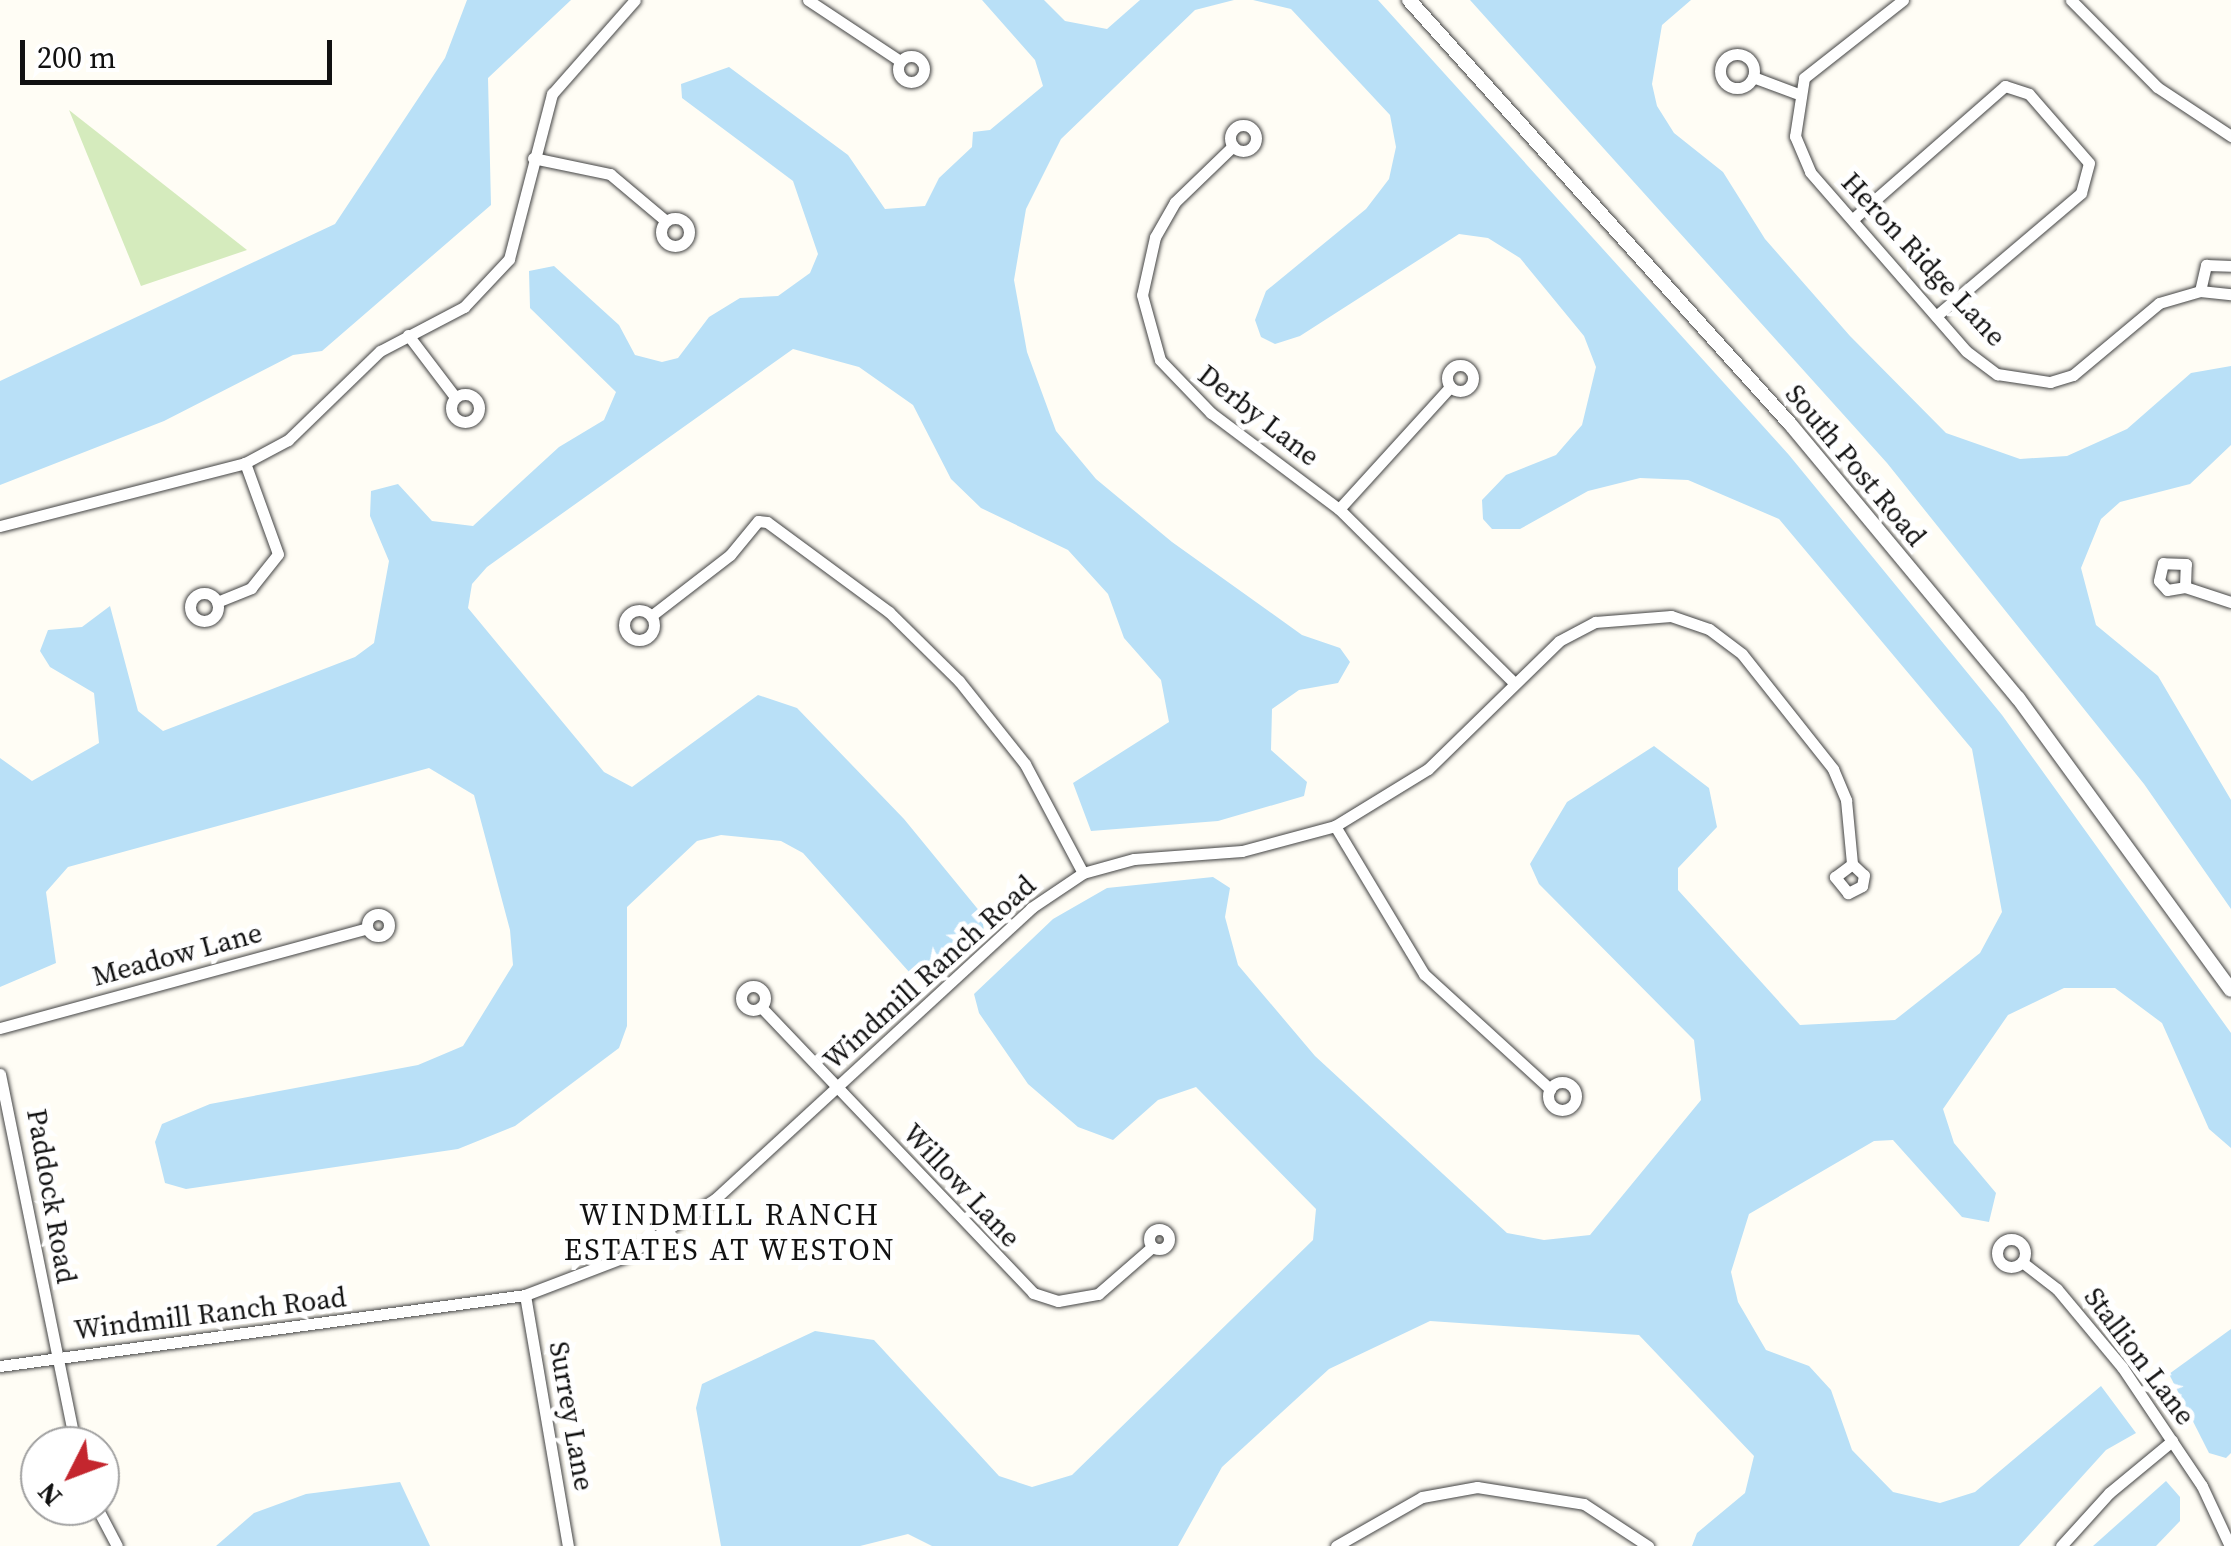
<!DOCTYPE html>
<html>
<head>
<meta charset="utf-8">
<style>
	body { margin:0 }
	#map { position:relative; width:2231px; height:1546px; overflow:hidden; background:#fffdf5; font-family:"Source Serif 4",serif }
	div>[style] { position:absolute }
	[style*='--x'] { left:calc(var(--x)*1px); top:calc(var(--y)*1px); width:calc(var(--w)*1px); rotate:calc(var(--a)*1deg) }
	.green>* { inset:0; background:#d5ebbd }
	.water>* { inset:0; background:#b9e0f7 }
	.roads { filter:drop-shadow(0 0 2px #444) drop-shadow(0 0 2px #444) }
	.minor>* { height:11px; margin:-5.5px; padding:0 5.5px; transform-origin:5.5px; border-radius:5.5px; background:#fff }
	.minor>.ring { margin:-5.5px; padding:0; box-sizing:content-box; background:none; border:11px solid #fff; border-radius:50% }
	.tertiary>* { height:14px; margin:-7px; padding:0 7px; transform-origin:7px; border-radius:7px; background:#fff }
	span { translate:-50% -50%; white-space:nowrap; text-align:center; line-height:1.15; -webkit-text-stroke:10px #fff; paint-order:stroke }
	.street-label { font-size:28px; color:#111 }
	.neighbourhood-label { font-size:30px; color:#111; letter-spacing:2.5px }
	.north { position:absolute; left:20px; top:1426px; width:100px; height:100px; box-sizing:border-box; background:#fff; border:2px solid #a0a0a0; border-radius:50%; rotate:228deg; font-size:28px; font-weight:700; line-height:40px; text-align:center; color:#111 }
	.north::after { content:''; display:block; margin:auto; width:35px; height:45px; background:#c4262e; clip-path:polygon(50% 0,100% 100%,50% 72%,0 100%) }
	.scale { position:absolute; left:20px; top:40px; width:312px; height:45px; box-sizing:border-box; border:5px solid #111; border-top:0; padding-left:12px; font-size:30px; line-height:35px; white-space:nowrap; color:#111; -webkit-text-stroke:8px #fff; paint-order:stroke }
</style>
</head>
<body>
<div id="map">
	<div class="green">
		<i style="clip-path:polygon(69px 110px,247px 250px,141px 286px)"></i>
	</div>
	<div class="water">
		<i style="clip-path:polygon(467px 0,571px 0,488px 78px,491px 205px,322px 351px,293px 355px,164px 421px,0 485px,0 381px,335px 224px,445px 58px)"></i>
		<i style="clip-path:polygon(982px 0,1044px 0,1065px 21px,1107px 29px,1140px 0,1234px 0,1195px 10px,1061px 139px,1026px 209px,1014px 280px,1027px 352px,1056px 431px,1096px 479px,1172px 542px,1302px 635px,1340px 648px,1350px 662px,1338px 683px,1299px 690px,1272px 709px,1271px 750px,1307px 782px,1304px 796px,1218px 821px,1091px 831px,1073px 783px,1169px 722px,1161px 680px,1124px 638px,1108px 594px,1068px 550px,981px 508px,951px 479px,913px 405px,859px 367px,793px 349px,487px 567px,472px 584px,468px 608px,604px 772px,632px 787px,758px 695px,797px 708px,904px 819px,981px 913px,984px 930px,930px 978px,910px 973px,803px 853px,781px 841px,721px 835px,697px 841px,627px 907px,627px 1026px,619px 1048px,515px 1126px,458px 1149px,186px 1189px,165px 1183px,155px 1142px,162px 1124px,210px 1104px,418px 1065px,463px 1046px,513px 965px,510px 930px,474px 795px,429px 768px,68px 867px,46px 892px,56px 963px,0 987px,0 758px,32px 781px,99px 743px,94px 693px,50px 667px,40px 651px,48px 630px,82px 627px,110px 606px,138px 711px,163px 731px,355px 657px,374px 643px,389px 561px,370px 516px,371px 491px,398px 484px,432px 521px,473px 526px,559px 447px,604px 420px,616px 392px,530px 308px,529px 271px,554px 266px,619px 325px,635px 355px,662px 362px,678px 358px,709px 317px,740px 298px,778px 296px,810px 273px,818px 254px,793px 181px,682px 98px,681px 84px,729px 67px,848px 155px,885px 209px,925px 206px,939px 178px,972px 147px,973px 132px,990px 130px,1043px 86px,1035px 60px)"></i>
		<i style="clip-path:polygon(1253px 0,1378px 0,1789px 455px,2002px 715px,2231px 1033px,2231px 1148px,2209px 1129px,2162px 1023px,2115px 988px,2064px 988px,2008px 1015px,1943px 1109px,1954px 1143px,1996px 1193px,1989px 1222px,1962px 1217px,1893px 1140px,1874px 1141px,1749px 1214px,1731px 1272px,1738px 1302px,1766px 1350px,1809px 1366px,1831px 1390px,1852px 1450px,1893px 1492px,1940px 1503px,1975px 1492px,2101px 1386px,2136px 1433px,2106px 1450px,2019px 1546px,1692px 1546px,1697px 1533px,1745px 1493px,1754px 1456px,1639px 1335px,1430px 1321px,1329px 1369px,1222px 1467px,1178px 1546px,932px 1546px,908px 1534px,860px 1546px,721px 1546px,696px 1408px,702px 1384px,815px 1331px,874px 1340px,999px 1476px,1032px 1487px,1072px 1475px,1313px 1240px,1316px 1209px,1196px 1087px,1158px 1100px,1113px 1140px,1078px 1127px,1028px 1084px,979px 1013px,974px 994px,1053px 919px,1107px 888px,1213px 877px,1230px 888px,1225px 917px,1238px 965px,1315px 1056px,1507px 1233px,1544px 1240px,1590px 1235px,1701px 1100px,1694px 1040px,1539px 884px,1530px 864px,1567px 802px,1654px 746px,1709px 788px,1717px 827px,1678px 868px,1678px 890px,1800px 1025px,1895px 1020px,1980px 953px,2002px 912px,1972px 749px,1779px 519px,1688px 480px,1640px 478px,1588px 491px,1520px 529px,1492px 529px,1483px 519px,1482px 500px,1506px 475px,1556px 455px,1582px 425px,1596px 367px,1584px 336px,1520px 258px,1488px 238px,1459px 234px,1300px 336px,1275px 344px,1261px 337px,1255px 320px,1266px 291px,1366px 209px,1389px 179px,1396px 147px,1390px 115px,1291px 9px)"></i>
		<i style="clip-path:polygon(1470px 0,1691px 0,1662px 25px,1652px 84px,1657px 106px,1674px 133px,1723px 172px,1765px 239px,1850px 336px,1946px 433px,2020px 459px,2067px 456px,2127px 429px,2191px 373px,2231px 366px,2231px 445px,2190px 484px,2120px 502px,2101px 519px,2081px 568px,2096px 625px,2158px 676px,2231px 800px,2231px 909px,2144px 784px,1887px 463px)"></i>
		<i style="clip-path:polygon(2231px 1329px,2231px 1453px,2226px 1458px,2209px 1453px,2169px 1374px)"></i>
		<i style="clip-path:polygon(2166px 1481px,2180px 1497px,2180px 1521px,2156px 1546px,2093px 1546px)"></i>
		<i style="clip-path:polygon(400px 1482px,430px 1546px,216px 1546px,254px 1513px,306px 1494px)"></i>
	</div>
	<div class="roads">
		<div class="minor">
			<i style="--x:808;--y:0;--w:110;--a:33.5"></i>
			<i style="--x:1903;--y:0;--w:126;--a:141.8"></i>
			<i style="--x:1804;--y:78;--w:59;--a:98.8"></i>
			<i style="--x:1795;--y:136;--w:39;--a:67"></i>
			<i style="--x:1810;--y:172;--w:237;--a:48.9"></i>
			<i style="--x:1966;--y:351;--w:39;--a:37"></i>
			<i style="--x:1997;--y:374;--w:54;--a:8.6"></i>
			<i style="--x:2050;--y:382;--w:24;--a:-17"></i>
			<i style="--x:2073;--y:375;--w:112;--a:-39.9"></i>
			<i style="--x:2159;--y:303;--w:43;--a:-16.3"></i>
			<i style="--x:2200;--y:291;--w:31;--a:6"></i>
			<i style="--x:2071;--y:0;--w:122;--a:45.3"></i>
			<i style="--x:2157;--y:87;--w:89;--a:33.5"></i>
			<i class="ring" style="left:1720px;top:54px;width:23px;height:23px"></i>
			<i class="ring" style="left:898px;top:56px;width:15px;height:15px"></i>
			<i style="--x:1753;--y:77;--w:46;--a:20.4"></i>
			<i class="ring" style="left:1230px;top:125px;width:15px;height:15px"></i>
			<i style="--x:1233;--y:146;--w:81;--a:136"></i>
			<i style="--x:1175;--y:202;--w:40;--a:119.7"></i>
			<i style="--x:1155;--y:237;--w:59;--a:102.6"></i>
			<i style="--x:1142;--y:295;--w:67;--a:74.5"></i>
			<i style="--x:1160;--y:360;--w:74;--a:46.1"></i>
			<i style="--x:1211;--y:413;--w:160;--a:36.9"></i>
			<i style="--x:1339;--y:509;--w:247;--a:44.8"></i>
			<i style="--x:533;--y:158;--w:79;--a:11.7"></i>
			<i style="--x:610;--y:174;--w:73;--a:40"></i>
			<i class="ring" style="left:661px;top:218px;width:17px;height:17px"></i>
			<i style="--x:1853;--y:219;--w:202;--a:-41.2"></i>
			<i style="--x:2005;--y:86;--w:25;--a:18"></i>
			<i style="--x:2029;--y:94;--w:91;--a:49"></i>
			<i style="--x:2089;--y:163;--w:31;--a:105"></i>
			<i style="--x:2081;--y:193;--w:190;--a:139.7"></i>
			<i style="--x:2200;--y:291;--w:27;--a:-77"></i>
			<i style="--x:2206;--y:265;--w:25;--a:2"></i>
			<i style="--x:408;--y:335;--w:78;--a:52.8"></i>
			<i class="ring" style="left:1447px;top:365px;width:15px;height:15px"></i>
			<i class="ring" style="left:451px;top:394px;width:17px;height:17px"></i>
			<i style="--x:1339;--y:509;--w:165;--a:-47.7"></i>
			<i style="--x:0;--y:526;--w:253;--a:-14.4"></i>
			<i style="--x:245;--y:463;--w:49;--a:-28.1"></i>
			<i style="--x:288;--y:440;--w:128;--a:-44.1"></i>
			<i style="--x:380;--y:351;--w:95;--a:-27.6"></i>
			<i style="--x:464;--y:307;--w:66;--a:-46.8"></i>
			<i style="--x:509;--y:259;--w:171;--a:-75.4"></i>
			<i style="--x:552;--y:94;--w:125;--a:-48.6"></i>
			<i style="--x:2185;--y:587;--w:23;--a:-88"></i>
			<i style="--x:2186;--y:564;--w:23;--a:-178"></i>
			<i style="--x:2163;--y:563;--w:18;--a:103"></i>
			<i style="--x:2159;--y:581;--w:12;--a:48"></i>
			<i style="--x:2167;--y:590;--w:18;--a:-9"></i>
			<i style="--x:2185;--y:587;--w:48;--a:18.1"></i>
			<i class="ring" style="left:190px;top:593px;width:17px;height:17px"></i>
			<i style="--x:217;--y:602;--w:37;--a:-22"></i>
			<i style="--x:251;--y:588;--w:43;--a:-51.5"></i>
			<i style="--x:278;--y:554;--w:97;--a:-109.9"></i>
			<i class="ring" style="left:624px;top:610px;width:19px;height:19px"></i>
			<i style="--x:651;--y:616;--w:100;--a:-37.7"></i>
			<i style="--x:730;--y:555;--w:44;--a:-50.5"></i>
			<i style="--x:758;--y:521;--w:9;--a:6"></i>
			<i style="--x:767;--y:522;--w:152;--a:36.4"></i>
			<i style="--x:889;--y:612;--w:98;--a:44.6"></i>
			<i style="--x:959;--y:681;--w:106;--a:51.5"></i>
			<i style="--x:1025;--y:764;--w:123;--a:62"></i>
			<i style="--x:1335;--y:826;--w:173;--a:59"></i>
			<i style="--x:1424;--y:974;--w:171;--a:42.4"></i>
			<i class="ring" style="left:367px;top:914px;width:11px;height:11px"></i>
			<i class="ring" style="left:741px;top:986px;width:13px;height:13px"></i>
			<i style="--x:761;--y:1007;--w:395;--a:46.4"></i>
			<i style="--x:1033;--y:1293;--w:26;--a:18"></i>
			<i style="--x:1058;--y:1301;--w:41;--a:-9.9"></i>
			<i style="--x:1098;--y:1294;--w:72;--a:-41"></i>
			<i style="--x:0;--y:1028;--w:380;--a:-15.2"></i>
			<i style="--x:0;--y:1074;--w:380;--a:78.5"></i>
			<i class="ring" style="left:1548px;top:1082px;width:17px;height:17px"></i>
			<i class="ring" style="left:1149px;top:1229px;width:9px;height:9px"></i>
			<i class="ring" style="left:1997px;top:1239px;width:17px;height:17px"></i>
			<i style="--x:2022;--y:1262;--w:44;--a:37.6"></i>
			<i style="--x:2057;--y:1289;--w:102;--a:50.2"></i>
			<i style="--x:2122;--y:1367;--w:143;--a:56.1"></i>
			<i style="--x:2202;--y:1486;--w:66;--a:65"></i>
			<i style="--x:525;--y:1295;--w:255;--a:80.3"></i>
			<i style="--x:0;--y:1366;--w:530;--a:-7.7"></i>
			<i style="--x:525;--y:1295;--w:104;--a:-20.9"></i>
			<i style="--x:622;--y:1258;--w:110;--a:-32.4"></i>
			<i style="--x:715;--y:1199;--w:430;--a:-42.6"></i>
			<i style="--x:1031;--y:908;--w:63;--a:-33.9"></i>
			<i style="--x:1083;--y:873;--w:53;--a:-15.4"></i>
			<i style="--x:1134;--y:859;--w:108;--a:-4.2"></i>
			<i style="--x:1242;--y:851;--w:96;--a:-15"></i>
			<i style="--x:1335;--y:826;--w:109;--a:-31.5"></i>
			<i style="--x:1428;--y:769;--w:183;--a:-44.3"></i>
			<i style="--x:1559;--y:641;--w:41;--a:-27.8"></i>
			<i style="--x:1595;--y:622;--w:76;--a:-4.5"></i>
			<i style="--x:1671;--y:616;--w:40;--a:18.9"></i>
			<i style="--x:1709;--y:629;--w:41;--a:37.1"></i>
			<i style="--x:1742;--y:654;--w:147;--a:51.6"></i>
			<i style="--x:1833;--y:769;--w:34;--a:67"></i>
			<i style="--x:1846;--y:800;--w:64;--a:84.6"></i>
			<i style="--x:1852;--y:864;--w:16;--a:43"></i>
			<i style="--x:1864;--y:875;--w:11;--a:100"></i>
			<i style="--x:1862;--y:886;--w:16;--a:153"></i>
			<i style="--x:1848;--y:893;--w:21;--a:-129"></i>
			<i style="--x:1835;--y:877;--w:21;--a:-37"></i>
			<i style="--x:96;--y:1506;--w:45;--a:62.3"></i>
			<i style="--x:1336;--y:1546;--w:99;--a:-29.7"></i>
			<i style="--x:1422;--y:1497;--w:56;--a:-10.3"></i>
			<i style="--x:1477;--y:1487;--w:108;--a:9"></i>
			<i style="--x:1584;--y:1504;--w:77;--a:33.3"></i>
			<i style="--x:2061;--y:1546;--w:72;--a:-47.8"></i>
			<i style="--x:2109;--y:1493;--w:82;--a:-39.5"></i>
		</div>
		<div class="tertiary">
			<i style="--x:1409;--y:0;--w:571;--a:48.05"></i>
			<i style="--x:1791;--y:425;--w:355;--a:50.3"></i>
			<i style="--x:2018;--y:698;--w:361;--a:53.9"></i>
		</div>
	</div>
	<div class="street-label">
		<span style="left:1924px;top:259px;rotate:47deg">Heron Ridge Lane</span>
		<span style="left:1259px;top:415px;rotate:38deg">Derby Lane</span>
		<span style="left:1856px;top:465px;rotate:50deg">South Post Road</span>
		<span style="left:177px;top:954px;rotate:-15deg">Meadow Lane</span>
		<span style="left:929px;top:972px;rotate:-42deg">Windmill Ranch Road</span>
		<span style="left:962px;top:1185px;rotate:47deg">Willow Lane</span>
		<span style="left:52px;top:1196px;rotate:80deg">Paddock Road</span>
		<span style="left:210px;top:1313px;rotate:-7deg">Windmill Ranch Road</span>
		<span style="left:2140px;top:1356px;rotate:53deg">Stallion Lane</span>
		<span style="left:572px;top:1416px;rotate:80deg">Surrey Lane</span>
	</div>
	<div class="neighbourhood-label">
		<span style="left:730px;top:1232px">WINDMILL RANCH<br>ESTATES AT WESTON</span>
	</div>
	<div class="north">N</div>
	<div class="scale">200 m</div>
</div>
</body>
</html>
